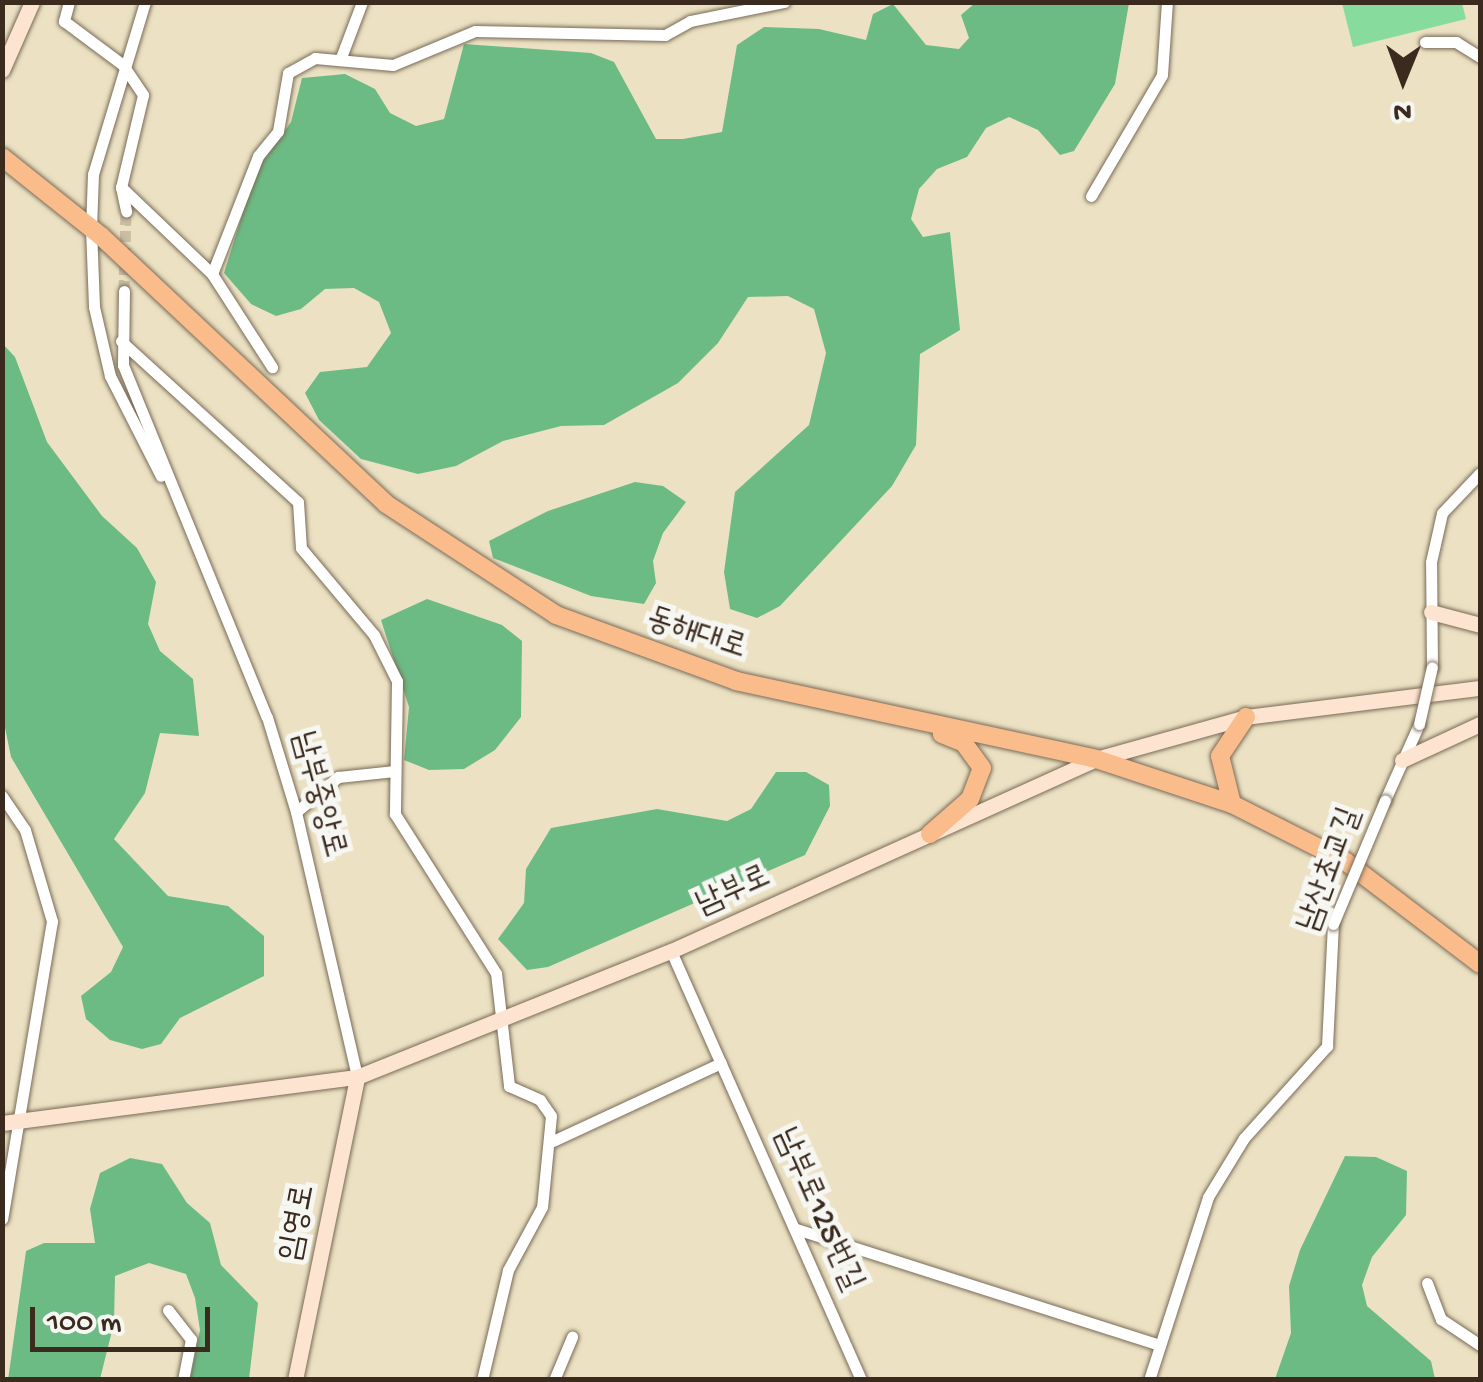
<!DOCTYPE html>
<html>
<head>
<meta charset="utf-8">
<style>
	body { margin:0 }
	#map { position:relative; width:1483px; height:1382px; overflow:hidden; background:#ece2c3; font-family:"Gochi Hand","Poor Story",sans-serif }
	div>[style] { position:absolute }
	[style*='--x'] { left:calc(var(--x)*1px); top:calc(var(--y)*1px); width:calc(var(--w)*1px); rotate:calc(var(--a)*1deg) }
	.green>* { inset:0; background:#87db9d }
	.forest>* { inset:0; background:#6dbb84 }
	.street-tunnel>* { height:11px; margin-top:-5.5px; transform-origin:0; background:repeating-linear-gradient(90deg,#c9bda2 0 11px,transparent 0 16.5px) }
	.roads { filter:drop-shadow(0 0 2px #796a58) drop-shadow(0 0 2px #796a58) }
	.street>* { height:11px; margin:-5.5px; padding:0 5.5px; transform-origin:5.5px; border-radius:5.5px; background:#fff }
	.secondary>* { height:15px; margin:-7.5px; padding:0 7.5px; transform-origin:7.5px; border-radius:7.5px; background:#fde4d0 }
	.primary>* { height:18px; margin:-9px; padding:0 9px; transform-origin:9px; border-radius:9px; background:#f9bc8a }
	.bridges { filter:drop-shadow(0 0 2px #796a58) drop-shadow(0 0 2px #796a58) }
	.street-bridge>* { height:11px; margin:-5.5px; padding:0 5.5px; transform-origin:5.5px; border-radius:5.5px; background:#fff }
	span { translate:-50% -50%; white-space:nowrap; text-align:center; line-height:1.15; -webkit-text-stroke:10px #f6f6f2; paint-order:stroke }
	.street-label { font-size:32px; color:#3b2a1e }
	.frame { position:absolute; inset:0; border:5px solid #3b2a1e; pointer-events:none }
	.north { position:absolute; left:1353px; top:30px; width:100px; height:100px; -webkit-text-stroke:8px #f6f6f2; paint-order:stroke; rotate:181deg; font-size:28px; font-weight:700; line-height:40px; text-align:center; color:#3b2a1e }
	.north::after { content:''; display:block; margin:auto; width:35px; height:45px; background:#3b2a1e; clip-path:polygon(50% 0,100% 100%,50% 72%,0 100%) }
	.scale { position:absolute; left:30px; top:1307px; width:180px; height:45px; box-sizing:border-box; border:5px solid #3b2a1e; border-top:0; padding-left:12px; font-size:30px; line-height:35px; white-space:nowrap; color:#3b2a1e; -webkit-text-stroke:8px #f6f6f2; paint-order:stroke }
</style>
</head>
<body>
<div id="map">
	<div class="green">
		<i style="clip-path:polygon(1342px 3px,1462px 3px,1466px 19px,1353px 47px)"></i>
	</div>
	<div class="forest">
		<i style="clip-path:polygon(975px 3px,1129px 3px,1115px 84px,1074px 151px,1060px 155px,1038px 130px,1009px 117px,986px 128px,967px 157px,937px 169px,919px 189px,911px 219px,923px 237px,950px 232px,960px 330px,920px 354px,916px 445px,892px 486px,780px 606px,757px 618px,730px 609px,724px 572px,735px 492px,809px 425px,826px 353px,814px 309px,788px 296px,748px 297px,718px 343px,678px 383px,604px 425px,561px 426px,503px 441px,456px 466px,418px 474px,361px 459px,319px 420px,305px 393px,320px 372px,367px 367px,391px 333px,379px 302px,354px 288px,325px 289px,301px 309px,276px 316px,251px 304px,224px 273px,256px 171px,291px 122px,302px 78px,345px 74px,375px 89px,390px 113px,416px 126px,444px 119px,464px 44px,591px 53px,614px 62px,656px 139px,683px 139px,722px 132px,737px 45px,764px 27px,819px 29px,866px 40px,873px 14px,893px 4px,926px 45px,959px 49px,969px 38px,961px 15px)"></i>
		<i style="clip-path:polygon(2px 343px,15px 357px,47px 442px,102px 516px,137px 548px,156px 582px,148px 624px,160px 651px,193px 679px,199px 736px,160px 733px,145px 793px,114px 839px,168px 896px,228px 906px,264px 936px,264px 976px,180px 1018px,161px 1044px,142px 1049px,110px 1040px,86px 1019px,81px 996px,111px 972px,123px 947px,11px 757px,3px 718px)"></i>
		<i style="clip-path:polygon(635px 482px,663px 486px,686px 502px,663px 533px,653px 561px,656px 583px,644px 604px,591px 596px,493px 558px,489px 541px,548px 511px)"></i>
		<i style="clip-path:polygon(427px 599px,502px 625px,522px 641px,521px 717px,495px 750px,464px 769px,429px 770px,404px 760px,409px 707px,381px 620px)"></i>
		<i style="clip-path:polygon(776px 772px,806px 772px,829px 785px,830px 806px,805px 855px,548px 967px,527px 970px,498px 939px,524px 903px,526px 869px,551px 828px,657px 809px,727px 821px,751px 809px)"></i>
		<i style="clip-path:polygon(1345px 1156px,1376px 1157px,1407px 1171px,1406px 1215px,1372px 1257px,1362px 1285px,1367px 1306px,1431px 1361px,1435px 1379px,1275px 1379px,1291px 1333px,1289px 1286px,1300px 1250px)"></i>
		<i style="clip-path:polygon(130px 1158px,162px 1164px,187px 1203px,210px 1223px,221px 1265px,258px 1303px,249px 1379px,190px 1379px,200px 1330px,195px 1298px,186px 1274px,149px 1263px,115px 1276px,114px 1323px,100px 1379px,8px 1380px,26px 1251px,44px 1243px,95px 1243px,90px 1209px,100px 1173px)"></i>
	</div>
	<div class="street-tunnel">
		<i style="--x:124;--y:291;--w:80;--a:-88.6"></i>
	</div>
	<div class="roads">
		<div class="street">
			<i style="--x:69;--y:2;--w:20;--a:105"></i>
			<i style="--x:64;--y:21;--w:74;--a:36.7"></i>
			<i style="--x:123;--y:65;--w:36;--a:56"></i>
			<i style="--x:143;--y:95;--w:95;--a:103.4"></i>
			<i style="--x:121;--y:187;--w:25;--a:78"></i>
			<i style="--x:145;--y:2;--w:180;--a:106.8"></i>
			<i style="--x:93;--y:174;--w:54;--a:92.1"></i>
			<i style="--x:91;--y:228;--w:79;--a:87.8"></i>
			<i style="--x:94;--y:307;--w:71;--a:76.9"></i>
			<i style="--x:110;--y:376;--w:112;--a:63"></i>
			<i style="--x:1425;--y:42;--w:31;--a:0"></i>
			<i style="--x:1456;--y:42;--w:28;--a:32"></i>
			<i style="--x:340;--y:60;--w:62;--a:-69.2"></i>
			<i style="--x:121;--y:187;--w:126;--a:43.7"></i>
			<i style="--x:212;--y:274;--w:111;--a:57.2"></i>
			<i style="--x:1091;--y:196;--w:140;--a:-59.6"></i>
			<i style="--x:1162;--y:75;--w:73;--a:-86.1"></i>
			<i style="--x:212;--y:274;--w:127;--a:-68.7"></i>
			<i style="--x:258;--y:156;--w:32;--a:-51"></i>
			<i style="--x:278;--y:131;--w:59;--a:-80.2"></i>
			<i style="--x:288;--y:73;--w:31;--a:-29"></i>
			<i style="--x:315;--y:58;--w:78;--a:5.1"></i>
			<i style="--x:393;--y:65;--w:89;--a:-22.5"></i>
			<i style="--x:475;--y:31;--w:190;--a:1.2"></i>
			<i style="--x:665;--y:35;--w:29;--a:-29"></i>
			<i style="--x:690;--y:21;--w:96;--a:-11.4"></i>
			<i style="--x:124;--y:291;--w:74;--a:90.8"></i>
			<i style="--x:123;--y:365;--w:380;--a:67.8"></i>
			<i style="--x:267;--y:717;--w:99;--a:73"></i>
			<i style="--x:296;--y:812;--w:272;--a:77"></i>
			<i style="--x:121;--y:341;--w:239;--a:42.3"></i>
			<i style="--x:298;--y:502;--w:46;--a:86.3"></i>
			<i style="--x:301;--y:548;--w:114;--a:50"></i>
			<i style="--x:374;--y:635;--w:51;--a:63.4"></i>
			<i style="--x:397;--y:681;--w:133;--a:90.9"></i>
			<i style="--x:395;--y:814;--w:188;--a:57.6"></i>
			<i style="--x:496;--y:973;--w:114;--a:83.4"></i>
			<i style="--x:509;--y:1086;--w:34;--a:24"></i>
			<i style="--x:540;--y:1100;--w:19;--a:55"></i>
			<i style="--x:551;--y:1116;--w:91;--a:95.6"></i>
			<i style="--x:542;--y:1207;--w:72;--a:118.4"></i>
			<i style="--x:508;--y:1270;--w:113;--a:103.3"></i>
			<i style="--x:1432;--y:667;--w:105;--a:-90.5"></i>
			<i style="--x:1431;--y:562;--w:50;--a:-77.3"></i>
			<i style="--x:1442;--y:513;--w:55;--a:-46.5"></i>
			<i style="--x:2;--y:796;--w:41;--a:55.9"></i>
			<i style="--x:25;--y:830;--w:95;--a:73.5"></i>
			<i style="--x:52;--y:921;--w:302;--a:99.5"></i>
			<i style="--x:1385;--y:800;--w:83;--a:-65.9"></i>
			<i style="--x:296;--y:812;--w:55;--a:-39.8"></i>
			<i style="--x:338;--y:777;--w:57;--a:-6"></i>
			<i style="--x:671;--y:951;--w:469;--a:66.1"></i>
			<i style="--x:553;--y:1141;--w:185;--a:-24.9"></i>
			<i style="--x:796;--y:1229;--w:382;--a:17.7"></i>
			<i style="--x:1427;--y:1283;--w:39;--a:69"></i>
			<i style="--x:1441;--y:1319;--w:47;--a:33.7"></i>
			<i style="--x:168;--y:1310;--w:37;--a:52"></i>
			<i style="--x:191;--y:1339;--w:42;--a:101"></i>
			<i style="--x:554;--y:1380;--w:47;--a:-67.3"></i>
			<i style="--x:1149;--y:1380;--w:192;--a:-72.1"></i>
			<i style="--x:1208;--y:1197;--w:69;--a:-58.6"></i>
			<i style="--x:1244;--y:1138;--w:124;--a:-47.9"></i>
			<i style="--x:1327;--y:1046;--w:122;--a:-87.2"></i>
		</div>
		<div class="secondary">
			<i style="--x:2;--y:70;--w:74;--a:-66.2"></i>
			<i style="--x:1431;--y:612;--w:51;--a:14.9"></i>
			<i style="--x:1402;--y:760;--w:86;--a:-24.8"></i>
			<i style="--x:2;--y:1123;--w:358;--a:-7.4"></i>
			<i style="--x:357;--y:1077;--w:338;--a:-21.9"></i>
			<i style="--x:671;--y:951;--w:466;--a:-24.3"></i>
			<i style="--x:1096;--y:759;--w:156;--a:-15.6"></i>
			<i style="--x:1246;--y:717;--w:236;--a:-7.1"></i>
			<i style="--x:295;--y:1380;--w:309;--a:-78.4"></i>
		</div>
		<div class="primary">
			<i style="--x:2;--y:157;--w:127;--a:38.6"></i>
			<i style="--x:101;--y:236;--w:391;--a:43.2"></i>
			<i style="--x:386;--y:504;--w:203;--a:33.1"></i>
			<i style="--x:556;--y:615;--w:192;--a:20.1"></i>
			<i style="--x:736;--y:681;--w:368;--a:12.2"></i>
			<i style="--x:1096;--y:759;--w:143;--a:18.3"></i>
			<i style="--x:1232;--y:804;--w:127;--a:26.8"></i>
			<i style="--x:1345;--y:861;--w:170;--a:37.3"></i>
			<i style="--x:1232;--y:804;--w:49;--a:-104"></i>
			<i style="--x:1220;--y:756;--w:47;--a:-56.3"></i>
			<i style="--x:930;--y:834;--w:53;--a:-41.2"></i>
			<i style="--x:970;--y:799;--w:33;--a:-69"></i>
			<i style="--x:982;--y:768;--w:31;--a:-126"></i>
			<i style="--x:964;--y:743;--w:24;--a:-158"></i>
		</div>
	</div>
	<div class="bridges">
		<div class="street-bridge">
			<i style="--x:1419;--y:724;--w:58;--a:-77.2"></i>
			<i style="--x:1333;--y:924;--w:134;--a:-67.2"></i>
		</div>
	</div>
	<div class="street-label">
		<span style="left:696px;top:635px;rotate:18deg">동해대로</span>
		<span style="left:317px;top:795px;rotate:75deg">남부중앙로</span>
		<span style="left:1331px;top:870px;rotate:-70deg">남산초교길</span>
		<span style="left:734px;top:892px;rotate:-24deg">남부로</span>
		<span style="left:817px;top:1210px;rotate:66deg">남부로125번길</span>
		<span style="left:299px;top:1223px;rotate:-79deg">임영로</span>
	</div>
	<div class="frame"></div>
	<div class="north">N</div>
	<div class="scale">100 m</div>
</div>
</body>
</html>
